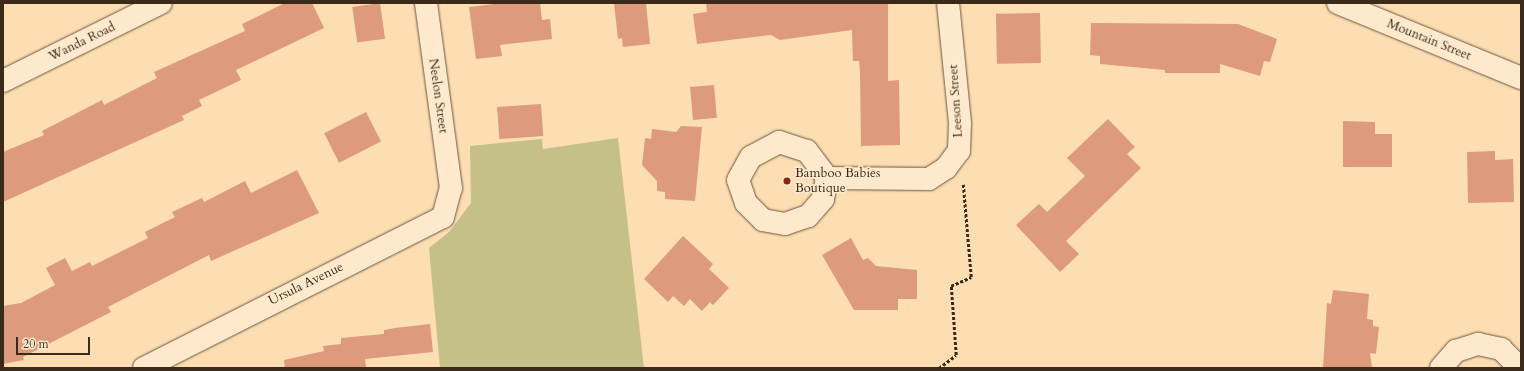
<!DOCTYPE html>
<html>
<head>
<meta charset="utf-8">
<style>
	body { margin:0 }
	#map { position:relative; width:1524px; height:371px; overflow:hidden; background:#fdddb2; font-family:Cardo,serif }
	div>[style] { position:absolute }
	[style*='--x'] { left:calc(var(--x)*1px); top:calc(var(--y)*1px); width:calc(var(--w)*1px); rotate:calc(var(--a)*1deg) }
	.green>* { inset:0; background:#c5bf88 }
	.building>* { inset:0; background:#dd9a7d; transform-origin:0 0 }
	.path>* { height:2.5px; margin-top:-1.25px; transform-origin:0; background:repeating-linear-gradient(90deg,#3b2a19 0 3px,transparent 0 5px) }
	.roads { filter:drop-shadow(0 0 1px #6c573f) drop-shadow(0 0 1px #6c573f) }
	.minor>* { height:22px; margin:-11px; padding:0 11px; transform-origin:11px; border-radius:11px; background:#fee9cd }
	.tertiary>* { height:22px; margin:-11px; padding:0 11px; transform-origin:11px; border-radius:11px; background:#fee9cd }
	.dots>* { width:11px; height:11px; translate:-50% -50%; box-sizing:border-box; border:2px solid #fee9cd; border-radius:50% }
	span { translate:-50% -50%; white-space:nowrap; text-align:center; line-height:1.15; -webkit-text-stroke:3.5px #fee9cd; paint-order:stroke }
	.street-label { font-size:13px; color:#3b2a19 }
	.poi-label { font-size:13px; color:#3b2a19 }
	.left { translate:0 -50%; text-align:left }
	.frame { position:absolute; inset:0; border:4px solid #3b2a19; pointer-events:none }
	.scale { position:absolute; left:16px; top:337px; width:74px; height:18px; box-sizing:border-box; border:2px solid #3b2a19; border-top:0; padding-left:5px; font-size:12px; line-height:14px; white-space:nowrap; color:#3b2a19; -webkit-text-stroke:3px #fee9cd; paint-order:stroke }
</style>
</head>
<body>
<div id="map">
	<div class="green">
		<i style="clip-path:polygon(618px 138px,644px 368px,440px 368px,429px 248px,449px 232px,471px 203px,470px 146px,542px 139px,543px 149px)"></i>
	</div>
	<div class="building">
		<i style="clip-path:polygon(285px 3px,312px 3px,324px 28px,236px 70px,241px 80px,199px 100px,202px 106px,182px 116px,184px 120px,3px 202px,3px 152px,44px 135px,42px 131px,102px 100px,104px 105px,157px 78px,154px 72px,245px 31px,242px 24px)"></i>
		<i style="left:380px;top:3px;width:36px;height:28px;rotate:82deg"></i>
		<i style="clip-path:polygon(503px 3px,540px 3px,542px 20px,550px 19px,552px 39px,500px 45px,502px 56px,476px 59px,469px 7px)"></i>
		<i style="clip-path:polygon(614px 3px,646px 3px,650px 44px,623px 47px,622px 38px,618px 39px)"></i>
		<i style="clip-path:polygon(706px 3px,888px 4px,888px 81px,899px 80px,900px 145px,861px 146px,860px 72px,859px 61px,853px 61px,852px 30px,780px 40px,771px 35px,697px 44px,693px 14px,707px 12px)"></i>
		<i style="left:1040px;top:13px;width:50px;height:44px;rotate:89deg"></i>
		<i style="clip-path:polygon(1091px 23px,1238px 24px,1277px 39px,1270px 62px,1264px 61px,1260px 76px,1220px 64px,1220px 73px,1165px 73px,1165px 70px,1100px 64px,1100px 56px,1090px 55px)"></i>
		<i style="left:714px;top:85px;width:33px;height:24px;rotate:85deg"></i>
		<i style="left:541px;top:104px;width:32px;height:44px;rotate:86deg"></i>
		<i style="left:366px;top:112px;width:33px;height:47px;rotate:63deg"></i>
		<i style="clip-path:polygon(1108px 119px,1135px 147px,1127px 154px,1141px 168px,1066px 241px,1079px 254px,1060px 272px,1016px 225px,1039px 204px,1047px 212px,1085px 176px,1067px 158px)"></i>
		<i style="clip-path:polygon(1343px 121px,1375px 122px,1375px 134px,1392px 134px,1392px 167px,1343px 167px)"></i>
		<i style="clip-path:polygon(681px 126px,702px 127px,695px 201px,665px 199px,665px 192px,657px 191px,657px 181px,642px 165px,645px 138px,651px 139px,652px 129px,676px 132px)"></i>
		<i style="clip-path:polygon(1495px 151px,1495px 160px,1513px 159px,1514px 202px,1468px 203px,1467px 152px)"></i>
		<i style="clip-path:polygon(297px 170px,319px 213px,211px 261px,209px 255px,108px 307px,111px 312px,23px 357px,24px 360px,3px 364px,3px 306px,21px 303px,55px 285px,46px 268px,65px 258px,72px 271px,90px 262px,92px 266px,148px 238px,145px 232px,175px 217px,172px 212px,202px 198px,204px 202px,245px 181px,251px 193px)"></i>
		<i style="clip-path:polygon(683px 236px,713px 264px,709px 269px,729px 288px,713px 305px,710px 302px,702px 311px,690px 299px,684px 306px,673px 296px,668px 302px,644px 279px)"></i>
		<i style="clip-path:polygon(851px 238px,863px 260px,868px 258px,876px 266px,917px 270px,917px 299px,898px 299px,898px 310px,854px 310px,822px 255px)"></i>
		<i style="clip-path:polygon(1333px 290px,1369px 294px,1367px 319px,1373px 320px,1373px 326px,1379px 327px,1376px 354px,1370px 353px,1372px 368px,1323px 368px,1327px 303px,1331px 304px)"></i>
		<i style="clip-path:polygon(430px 324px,433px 352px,365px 359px,366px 368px,285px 368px,284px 360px,324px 351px,323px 346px,341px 344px,341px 338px,384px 334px,384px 330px,395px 328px)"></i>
	</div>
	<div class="path">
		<i style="--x:939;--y:368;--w:21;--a:-37"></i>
		<i style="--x:956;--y:355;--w:69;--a:-94.1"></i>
		<i style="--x:951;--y:286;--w:22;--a:-24"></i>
		<i style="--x:971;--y:277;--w:93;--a:-94.9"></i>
	</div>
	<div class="roads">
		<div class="minor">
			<i style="--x:3;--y:81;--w:176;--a:-26.3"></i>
			<i style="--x:779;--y:142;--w:29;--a:18"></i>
			<i style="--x:807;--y:151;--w:34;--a:53"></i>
			<i style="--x:827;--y:178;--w:21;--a:101"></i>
			<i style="--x:823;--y:199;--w:23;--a:131"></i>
			<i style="--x:808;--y:216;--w:24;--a:161"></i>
			<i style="--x:785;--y:224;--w:22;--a:-170"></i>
			<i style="--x:763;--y:220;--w:24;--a:-135"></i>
			<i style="--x:746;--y:203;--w:24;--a:-109"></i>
			<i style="--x:738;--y:180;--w:26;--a:-61"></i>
			<i style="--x:751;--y:157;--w:32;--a:-28"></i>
			<i style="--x:827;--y:178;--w:102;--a:0.6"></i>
			<i style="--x:929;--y:179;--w:20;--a:-33"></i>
			<i style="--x:946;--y:168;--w:21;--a:-53"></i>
			<i style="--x:959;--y:151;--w:28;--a:-88"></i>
			<i style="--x:960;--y:123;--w:121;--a:-95.7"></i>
			<i style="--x:144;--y:368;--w:335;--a:-26.8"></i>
			<i style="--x:443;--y:217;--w:30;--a:-75"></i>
			<i style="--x:451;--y:188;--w:187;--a:-97.7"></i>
			<i style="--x:1441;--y:368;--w:23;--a:-49"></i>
			<i style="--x:1456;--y:351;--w:23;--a:-18"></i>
			<i style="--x:1478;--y:344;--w:24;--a:12"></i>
			<i style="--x:1501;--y:349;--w:27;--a:45"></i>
		</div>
		<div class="tertiary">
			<i style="--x:1338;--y:3;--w:198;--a:22.3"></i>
		</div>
	</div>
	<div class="dots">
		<i style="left:787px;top:181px;background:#8f2418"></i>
	</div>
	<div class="street-label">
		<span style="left:1429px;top:40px;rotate:22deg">Mountain Street</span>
		<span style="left:82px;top:42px;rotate:-26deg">Wanda Road</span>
		<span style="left:438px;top:96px;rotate:82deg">Neelon Street</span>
		<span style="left:956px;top:101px;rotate:-94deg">Leeson Street</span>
		<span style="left:306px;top:284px;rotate:-26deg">Ursula Avenue</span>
	</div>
	<div class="poi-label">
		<span class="left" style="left:795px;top:181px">Bamboo Babies<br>Boutique</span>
	</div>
	<div class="frame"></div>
	<div class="scale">20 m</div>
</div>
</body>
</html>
